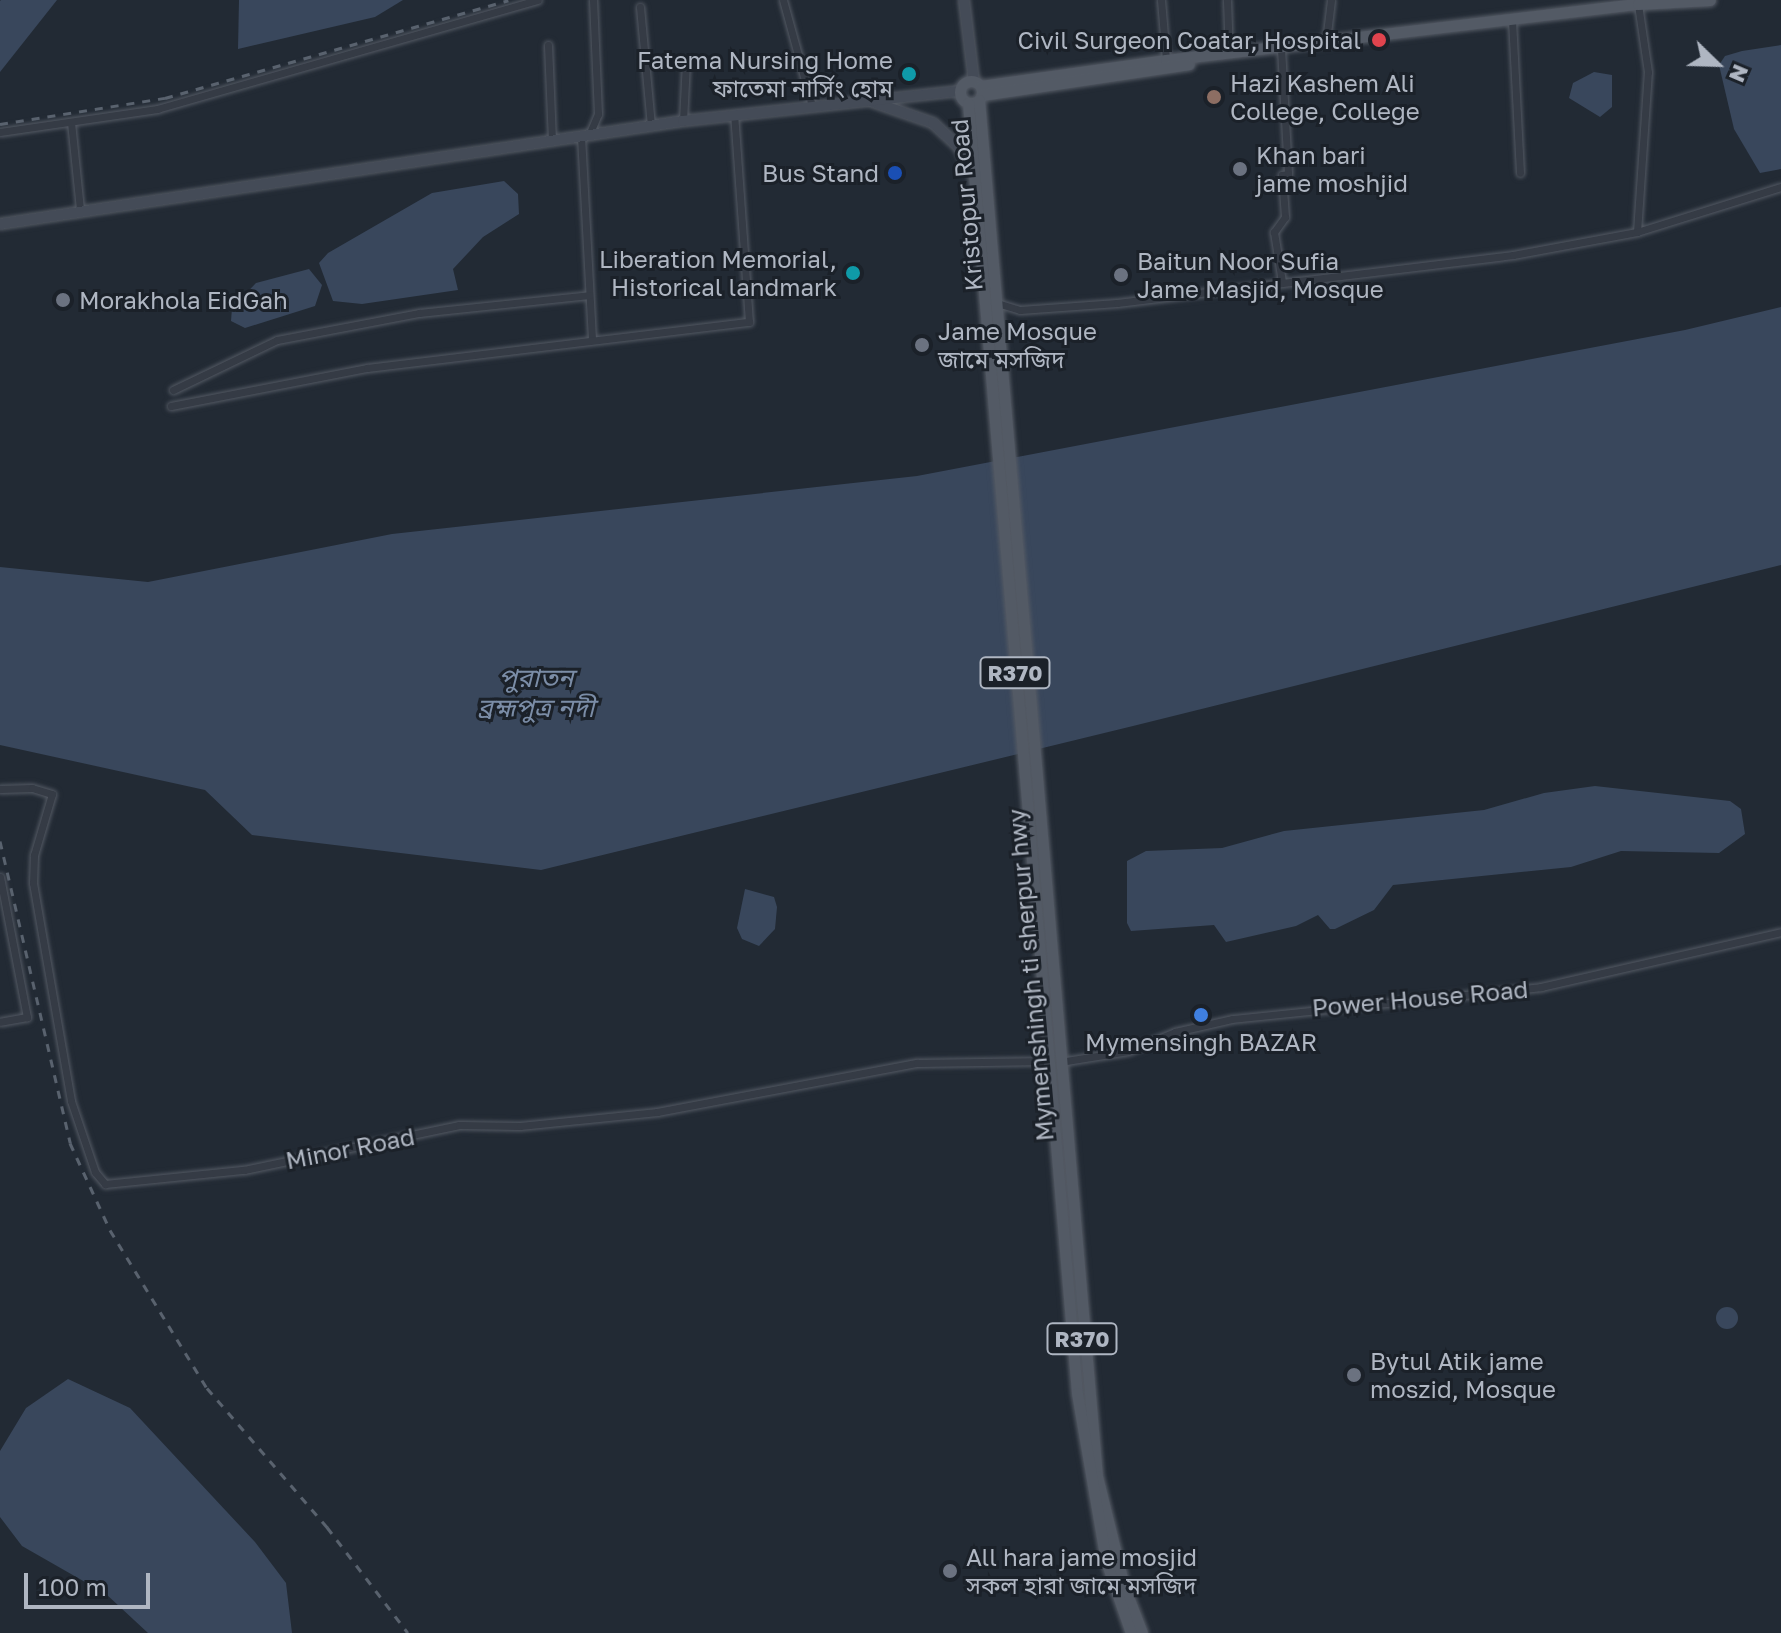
<!DOCTYPE html>
<html>
<head>
<meta charset="utf-8">
<style>
	body { margin:0 }
	#map { position:relative; width:1781px; height:1633px; overflow:hidden; background:#222a34; font-family:"Golos Text","Noto Sans Bengali",sans-serif }
	div>[style] { position:absolute }
	[style*='--x'] { left:calc(var(--x)*1px); top:calc(var(--y)*1px); width:calc(var(--w)*1px); rotate:calc(var(--a)*1deg) }
	.water>* { inset:0; background:#39475c }
	.round { border-radius:50% }
	.roads { filter:drop-shadow(0 0 2px #535963) drop-shadow(0 0 2px #535963) }
	.minor>* { height:7px; margin:-3.5px; padding:0 3.5px; transform-origin:3.5px; border-radius:3.5px; background:#353b45 }
	.secondary>* { height:10px; margin:-5px; padding:0 5px; transform-origin:5px; border-radius:5px; background:#444b57 }
	.primary>* { height:11px; margin:-5.5px; padding:0 5.5px; transform-origin:5.5px; border-radius:5.5px; background:#535a65 }
	.primary>.ring { margin:-5.5px; padding:0; box-sizing:content-box; background:none; border:11px solid #535a65; border-radius:50% }
	.rail>* { height:3px; margin-top:-1.5px; transform-origin:0; background:repeating-linear-gradient(90deg,#59626e 0 8px,transparent 0 16px) }
	.dots>* { width:22px; height:22px; translate:-50% -50%; box-sizing:border-box; border:4px solid #1b2129; border-radius:50% }
	span { translate:-50% -50%; white-space:nowrap; text-align:center; line-height:1.15; -webkit-text-stroke:6px #1b2129; paint-order:stroke }
	.shield-label span { padding:2px 6px; background:#1b2129; border:2px solid; border-radius:6px; -webkit-text-stroke-width:0 }
	.shield-label { font-size:22px; color:#afb6c2; font-weight:700 }
	.poi-label { font-size:24px; color:#afb6c2 }
	.right { translate:-100% -50%; text-align:right }
	.left { translate:0 -50%; text-align:left }
	.street-label { font-size:24px; color:#afb6c2 }
	.water-label { font-size:26px; color:#7b8da7; font-style:italic }
	.north { position:absolute; left:1677px; top:24px; width:80px; height:80px; -webkit-text-stroke:6px #1b2129; paint-order:stroke; rotate:113deg; font-size:22px; font-weight:700; line-height:32px; text-align:center; color:#afb6c2 }
	.north::after { content:''; display:block; margin:auto; width:28px; height:36px; background:#afb6c2; clip-path:polygon(50% 0,100% 100%,50% 72%,0 100%) }
	.scale { position:absolute; left:24px; top:1573px; width:126px; height:36px; box-sizing:border-box; border:4px solid #afb6c2; border-top:0; padding-left:10px; font-size:24px; line-height:28px; white-space:nowrap; color:#afb6c2; -webkit-text-stroke:6px #1b2129; paint-order:stroke }
</style>
</head>
<body>
<div id="map">
	<div class="water">
		<i style="clip-path:polygon(1px 0,57px 0,0 72px,0 1px)"></i>
		<i style="clip-path:polygon(239px 0,403px 0,375px 17px,238px 49px)"></i>
		<i style="clip-path:polygon(1781px 45px,1781px 169px,1760px 173px,1734px 129px,1719px 65px,1725px 56px,1742px 51px)"></i>
		<i style="clip-path:polygon(1594px 72px,1612px 75px,1612px 107px,1600px 117px,1569px 98px,1573px 83px)"></i>
		<i style="clip-path:polygon(504px 181px,518px 194px,519px 214px,483px 237px,453px 269px,458px 290px,362px 304px,333px 301px,319px 263px,328px 253px,432px 193px)"></i>
		<i style="clip-path:polygon(309px 269px,322px 285px,315px 306px,245px 328px,231px 321px,232px 308px,256px 283px)"></i>
		<i style="clip-path:polygon(1781px 307px,1781px 565px,1133px 726px,541px 870px,252px 835px,205px 790px,0 745px,0 567px,148px 582px,392px 534px,917px 476px,1685px 330px)"></i>
		<i style="clip-path:polygon(1595px 786px,1730px 801px,1741px 809px,1745px 834px,1719px 853px,1621px 851px,1571px 867px,1393px 885px,1374px 910px,1335px 929px,1330px 929px,1318px 915px,1296px 926px,1226px 942px,1214px 925px,1131px 931px,1127px 923px,1127px 861px,1146px 851px,1222px 848px,1284px 831px,1484px 810px,1544px 793px)"></i>
		<i style="clip-path:polygon(745px 889px,774px 897px,777px 907px,775px 929px,759px 946px,742px 939px,737px 928px)"></i>
		<i class="round" style="left:1716px;top:1307px;width:22px;height:22px"></i>
		<i style="clip-path:polygon(68px 1379px,130px 1408px,255px 1542px,286px 1583px,292px 1633px,148px 1633px,106px 1594px,22px 1546px,0 1517px,0 1451px,26px 1408px)"></i>
	</div>
	<div class="roads">
		<div class="minor">
			<i style="--x:783;--y:0;--w:110;--a:74.7"></i>
			<i style="--x:1161;--y:0;--w:60;--a:85.2"></i>
			<i style="--x:1227;--y:0;--w:54;--a:87.9"></i>
			<i style="--x:640;--y:7;--w:120;--a:84.7"></i>
			<i style="--x:1512;--y:20;--w:153;--a:87"></i>
			<i style="--x:1326;--y:41;--w:41;--a:-83"></i>
			<i style="--x:548;--y:45;--w:95;--a:87.6"></i>
			<i style="--x:1281;--y:48;--w:126;--a:86.8"></i>
			<i style="--x:1288;--y:174;--w:6;--a:171"></i>
			<i style="--x:1282;--y:175;--w:42;--a:85.9"></i>
			<i style="--x:1285;--y:217;--w:19;--a:126"></i>
			<i style="--x:1274;--y:232;--w:51;--a:80.9"></i>
			<i style="--x:683;--y:121;--w:60;--a:-87.1"></i>
			<i style="--x:71;--y:122;--w:87;--a:84.1"></i>
			<i style="--x:0;--y:132;--w:159;--a:-8.3"></i>
			<i style="--x:157;--y:109;--w:396;--a:-16"></i>
			<i style="--x:589;--y:135;--w:23;--a:-67"></i>
			<i style="--x:598;--y:114;--w:114;--a:-92.5"></i>
			<i style="--x:581;--y:136;--w:204;--a:86.9"></i>
			<i style="--x:1637;--y:232;--w:160;--a:-86.1"></i>
			<i style="--x:1648;--y:72;--w:69;--a:-98.4"></i>
			<i style="--x:997;--y:303;--w:24;--a:17"></i>
			<i style="--x:1020;--y:310;--w:97;--a:-4.1"></i>
			<i style="--x:1117;--y:303;--w:399;--a:-6.9"></i>
			<i style="--x:1513;--y:255;--w:126;--a:-10.5"></i>
			<i style="--x:1637;--y:232;--w:151;--a:-17.4"></i>
			<i style="--x:173;--y:390;--w:115;--a:-25.7"></i>
			<i style="--x:277;--y:340;--w:145;--a:-10.8"></i>
			<i style="--x:419;--y:313;--w:171;--a:-6"></i>
			<i style="--x:171;--y:406;--w:200;--a:-11"></i>
			<i style="--x:367;--y:368;--w:385;--a:-6.9"></i>
			<i style="--x:749;--y:322;--w:208;--a:-94.1"></i>
			<i style="--x:0;--y:789;--w:32;--a:-2"></i>
			<i style="--x:32;--y:788;--w:21;--a:17"></i>
			<i style="--x:52;--y:794;--w:64;--a:106.4"></i>
			<i style="--x:34;--y:855;--w:28;--a:92"></i>
			<i style="--x:33;--y:883;--w:221;--a:80.1"></i>
			<i style="--x:71;--y:1101;--w:75;--a:71.3"></i>
			<i style="--x:95;--y:1172;--w:16;--a:50"></i>
			<i style="--x:105;--y:1184;--w:140;--a:-5.8"></i>
			<i style="--x:244;--y:1170;--w:220;--a:-11.8"></i>
			<i style="--x:459;--y:1125;--w:61;--a:0.9"></i>
			<i style="--x:520;--y:1126;--w:138;--a:-5.8"></i>
			<i style="--x:657;--y:1112;--w:265;--a:-10.7"></i>
			<i style="--x:917;--y:1063;--w:131;--a:-0.9"></i>
			<i style="--x:0;--y:877;--w:143;--a:79.1"></i>
			<i style="--x:27;--y:1017;--w:27;--a:170"></i>
			<i style="--x:1060;--y:1062;--w:69;--a:-9.2"></i>
			<i style="--x:1128;--y:1051;--w:51;--a:-22"></i>
			<i style="--x:1175;--y:1032;--w:58;--a:-12.8"></i>
			<i style="--x:1232;--y:1019;--w:311;--a:-5.9"></i>
			<i style="--x:1541;--y:987;--w:246;--a:-12.9"></i>
		</div>
		<div class="secondary">
			<i style="--x:964;--y:0;--w:82;--a:83"></i>
			<i style="--x:873;--y:102;--w:64;--a:19.3"></i>
			<i style="--x:933;--y:123;--w:34;--a:43"></i>
			<i style="--x:958;--y:146;--w:30;--a:62"></i>
			<i style="--x:0;--y:224;--w:691;--a:-8.58"></i>
			<i style="--x:683;--y:121;--w:279;--a:-6.2"></i>
		</div>
		<div class="primary">
			<i class="ring" style="left:960px;top:81px;width:11px;height:11px"></i>
			<i style="--x:981;--y:86;--w:187;--a:-8"></i>
			<i style="--x:1166;--y:60;--w:475;--a:-6.8"></i>
			<i style="--x:1638;--y:4;--w:72;--a:-3.2"></i>
			<i style="--x:982;--y:95;--w:209;--a:-8.5"></i>
			<i style="--x:979;--y:100;--w:1381;--a:85.1"></i>
			<i style="--x:1097;--y:1476;--w:113;--a:76.2"></i>
			<i style="--x:1124;--y:1586;--w:50;--a:69"></i>
			<i style="--x:968;--y:103;--w:1295;--a:85.17"></i>
			<i style="--x:1077;--y:1393;--w:170;--a:80.2"></i>
			<i style="--x:1106;--y:1561;--w:76;--a:70.9"></i>
		</div>
	</div>
	<div class="rail">
		<i style="--x:0;--y:124;--w:167;--a:-9"></i>
		<i style="--x:165;--y:98;--w:357;--a:-15.9"></i>
		<i style="--x:0;--y:841;--w:310;--a:76.9"></i>
		<i style="--x:70;--y:1143;--w:96;--a:65.3"></i>
		<i style="--x:110;--y:1230;--w:185;--a:58.5"></i>
		<i style="--x:207;--y:1388;--w:184;--a:49.2"></i>
		<i style="--x:327;--y:1527;--w:133;--a:52.6"></i>
	</div>
	<div class="dots">
		<i style="left:1379px;top:40px;background:#e0444e"></i>
		<i style="left:909px;top:74px;background:#0f9aa8"></i>
		<i style="left:1214px;top:97px;background:#8d6e63"></i>
		<i style="left:1240px;top:169px;background:#6b7280"></i>
		<i style="left:895px;top:173px;background:#1a4fb4"></i>
		<i style="left:853px;top:273px;background:#0f9aa8"></i>
		<i style="left:1121px;top:275px;background:#6b7280"></i>
		<i style="left:63px;top:300px;background:#6b7280"></i>
		<i style="left:922px;top:345px;background:#6b7280"></i>
		<i style="left:1201px;top:1015px;background:#3f7fe0"></i>
		<i style="left:1354px;top:1375px;background:#6b7280"></i>
		<i style="left:950px;top:1571px;background:#6b7280"></i>
	</div>
	<div class="shield-label">
		<span style="left:1015px;top:673px">R370</span>
		<span style="left:1082px;top:1339px">R370</span>
	</div>
	<div class="poi-label">
		<span class="right" style="left:1361px;top:40px">Civil Surgeon Coatar, Hospital</span>
		<span class="right" style="left:893px;top:74px">Fatema Nursing Home<br>ফাতেমা নার্সিং হোম</span>
		<span class="left" style="left:1230px;top:97px">Hazi Kashem Ali<br>College, College</span>
		<span class="left" style="left:1256px;top:169px">Khan bari<br>jame moshjid</span>
		<span class="right" style="left:879px;top:173px">Bus Stand</span>
		<span class="right" style="left:837px;top:273px">Liberation Memorial,<br>Historical landmark</span>
		<span class="left" style="left:1137px;top:275px">Baitun Noor Sufia<br>Jame Masjid, Mosque</span>
		<span class="left" style="left:79px;top:300px">Morakhola EidGah</span>
		<span class="left" style="left:938px;top:345px">Jame Mosque<br>জামে মসজিদ</span>
		<span style="left:1201px;top:1042px">Mymensingh BAZAR</span>
		<span class="left" style="left:1370px;top:1375px">Bytul Atik jame<br>moszid, Mosque</span>
		<span class="left" style="left:966px;top:1571px">All hara jame mosjid<br>সকল হারা জামে মসজিদ</span>
	</div>
	<div class="street-label">
		<span style="left:966px;top:205px;rotate:-95deg">Kristopur Road</span>
		<span style="left:1030px;top:975px;rotate:-95deg">Mymenshingh ti sherpur hwy</span>
		<span style="left:1420px;top:998px;rotate:-5deg">Power House Road</span>
		<span style="left:350px;top:1148px;rotate:-11deg">Minor Road</span>
	</div>
	<div class="water-label">
		<span style="left:536px;top:693px">পুরাতন<br>ব্রহ্মপুত্র নদী</span>
	</div>
	<div class="north">N</div>
	<div class="scale">100 m</div>
</div>
</body>
</html>
